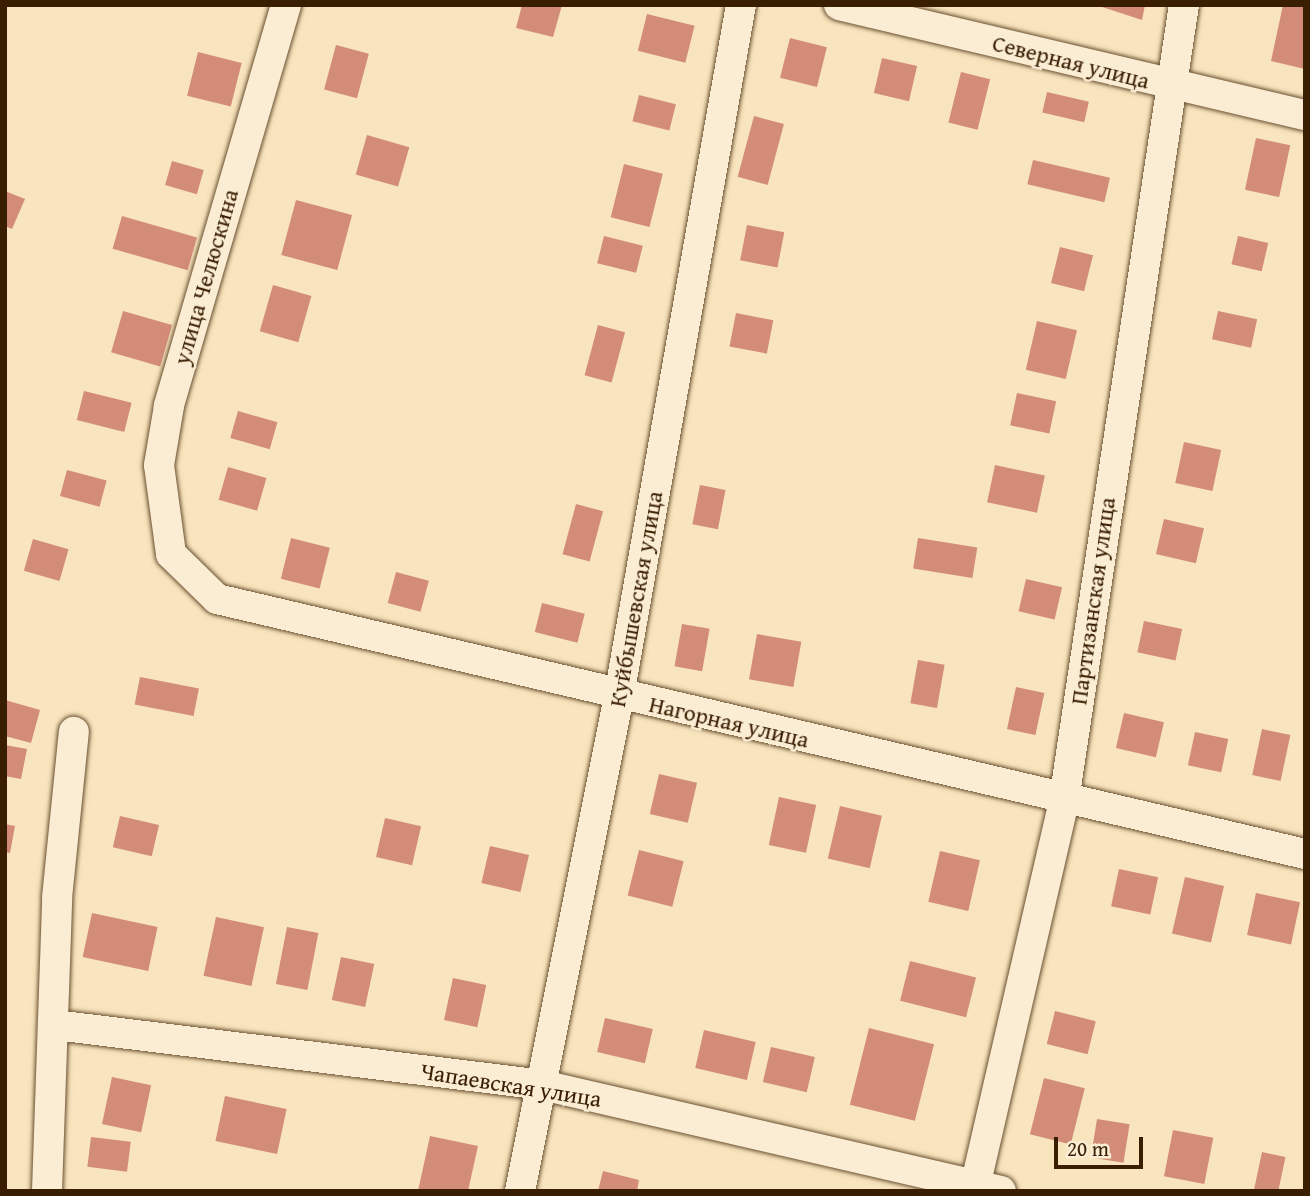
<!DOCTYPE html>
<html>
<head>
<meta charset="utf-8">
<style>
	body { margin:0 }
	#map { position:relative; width:1310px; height:1196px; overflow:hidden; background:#f8e4bd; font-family:"Gentium Book Plus",serif }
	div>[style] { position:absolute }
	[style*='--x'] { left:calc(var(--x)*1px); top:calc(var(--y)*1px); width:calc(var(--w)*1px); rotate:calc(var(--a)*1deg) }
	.building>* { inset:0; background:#d38c78; transform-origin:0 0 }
	.roads { filter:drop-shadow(0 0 2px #6a5031) drop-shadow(0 0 2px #6a5031) }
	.minor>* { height:30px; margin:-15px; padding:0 15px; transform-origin:15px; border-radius:15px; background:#faedd4 }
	span { translate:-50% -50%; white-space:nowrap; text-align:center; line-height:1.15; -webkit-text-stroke:5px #faedd4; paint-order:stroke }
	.street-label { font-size:23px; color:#3a1e02 }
	.frame { position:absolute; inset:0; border:7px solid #3a1e02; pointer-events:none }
	.scale { position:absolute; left:1054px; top:1137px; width:89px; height:32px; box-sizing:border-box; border:4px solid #3a1e02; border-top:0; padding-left:9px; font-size:21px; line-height:24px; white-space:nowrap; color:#3a1e02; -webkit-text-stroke:5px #faedd4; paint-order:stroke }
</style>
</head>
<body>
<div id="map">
	<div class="building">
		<i style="clip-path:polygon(522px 5px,562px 5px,553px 37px,516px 28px)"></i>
		<i style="clip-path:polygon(1096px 5px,1145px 5px,1142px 20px)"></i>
		<i style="clip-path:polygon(1283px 5px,1305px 5px,1305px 69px,1271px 61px)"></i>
		<i style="left:647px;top:14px;width:49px;height:38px;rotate:14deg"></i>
		<i style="left:790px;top:38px;width:38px;height:41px;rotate:14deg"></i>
		<i style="left:336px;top:45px;width:34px;height:46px;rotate:15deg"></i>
		<i style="left:198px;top:52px;width:45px;height:45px;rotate:14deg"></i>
		<i style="left:882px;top:58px;width:36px;height:36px;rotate:13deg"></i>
		<i style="left:961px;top:72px;width:30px;height:52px;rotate:14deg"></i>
		<i style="left:1047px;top:92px;width:43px;height:21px;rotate:13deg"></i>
		<i style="left:639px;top:95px;width:38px;height:27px;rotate:14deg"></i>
		<i style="left:754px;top:116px;width:31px;height:63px;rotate:15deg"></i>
		<i style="left:367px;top:135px;width:44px;height:41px;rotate:16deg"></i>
		<i style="left:1256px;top:138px;width:35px;height:53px;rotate:12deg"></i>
		<i style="left:1033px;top:160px;width:79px;height:25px;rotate:13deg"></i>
		<i style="left:172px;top:161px;width:33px;height:25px;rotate:16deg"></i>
		<i style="left:624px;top:164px;width:40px;height:55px;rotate:14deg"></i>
		<i style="clip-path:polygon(5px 191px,25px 199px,12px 229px,5px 226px)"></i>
		<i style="left:296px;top:200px;width:58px;height:57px;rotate:15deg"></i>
		<i style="left:122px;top:216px;width:78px;height:34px;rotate:16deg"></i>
		<i style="left:747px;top:225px;width:38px;height:36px;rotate:11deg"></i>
		<i style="left:604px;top:236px;width:40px;height:28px;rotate:14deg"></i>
		<i style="left:1238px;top:236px;width:31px;height:29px;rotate:13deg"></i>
		<i style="left:1060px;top:247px;width:34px;height:37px;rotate:14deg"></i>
		<i style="left:273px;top:285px;width:40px;height:48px;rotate:16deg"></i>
		<i style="left:123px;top:311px;width:51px;height:43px;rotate:16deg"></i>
		<i style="left:1218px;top:311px;width:40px;height:29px;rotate:12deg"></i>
		<i style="left:736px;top:313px;width:38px;height:34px;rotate:11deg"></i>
		<i style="left:1037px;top:321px;width:41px;height:50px;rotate:13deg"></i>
		<i style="left:598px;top:325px;width:28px;height:52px;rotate:15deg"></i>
		<i style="left:84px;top:391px;width:49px;height:30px;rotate:14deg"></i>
		<i style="left:1017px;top:393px;width:40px;height:33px;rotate:12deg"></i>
		<i style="left:238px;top:411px;width:41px;height:28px;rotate:16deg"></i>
		<i style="left:1184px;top:442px;width:38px;height:42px;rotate:12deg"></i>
		<i style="left:995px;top:465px;width:51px;height:38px;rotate:12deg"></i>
		<i style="left:228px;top:467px;width:40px;height:34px;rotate:16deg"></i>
		<i style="left:67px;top:470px;width:41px;height:27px;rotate:15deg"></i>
		<i style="left:700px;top:485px;width:26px;height:40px;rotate:11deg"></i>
		<i style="left:576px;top:504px;width:28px;height:52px;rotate:15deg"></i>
		<i style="left:1164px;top:519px;width:41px;height:36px;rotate:13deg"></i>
		<i style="left:291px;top:538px;width:40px;height:42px;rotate:14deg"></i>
		<i style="left:918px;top:538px;width:60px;height:31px;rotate:9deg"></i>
		<i style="left:33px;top:539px;width:37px;height:33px;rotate:16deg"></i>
		<i style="left:396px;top:572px;width:34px;height:32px;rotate:15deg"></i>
		<i style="left:1026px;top:579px;width:37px;height:33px;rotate:13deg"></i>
		<i style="left:542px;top:603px;width:44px;height:30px;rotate:14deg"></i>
		<i style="left:1144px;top:621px;width:39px;height:32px;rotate:12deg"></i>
		<i style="left:682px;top:624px;width:28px;height:43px;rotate:10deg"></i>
		<i style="left:757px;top:634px;width:45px;height:46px;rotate:10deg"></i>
		<i style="left:918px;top:660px;width:27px;height:44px;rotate:10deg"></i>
		<i style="left:140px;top:677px;width:60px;height:28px;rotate:11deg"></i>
		<i style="left:1016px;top:687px;width:29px;height:43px;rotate:12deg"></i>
		<i style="clip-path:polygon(5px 700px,40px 710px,31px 743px,5px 736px)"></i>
		<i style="left:1124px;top:713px;width:41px;height:36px;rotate:13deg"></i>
		<i style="left:1262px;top:729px;width:29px;height:47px;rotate:12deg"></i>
		<i style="left:1195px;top:732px;width:34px;height:34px;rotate:12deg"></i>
		<i style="clip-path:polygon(5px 745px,27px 749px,21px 779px,5px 776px)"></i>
		<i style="left:659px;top:774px;width:39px;height:41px;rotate:13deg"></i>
		<i style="left:779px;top:797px;width:38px;height:49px;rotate:12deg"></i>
		<i style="left:840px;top:806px;width:43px;height:54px;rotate:13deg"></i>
		<i style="left:120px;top:816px;width:40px;height:32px;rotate:13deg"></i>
		<i style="left:385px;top:818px;width:37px;height:40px;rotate:13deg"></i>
		<i style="clip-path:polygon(5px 824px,15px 826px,10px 853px,5px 852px)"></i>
		<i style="left:490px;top:846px;width:40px;height:38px;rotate:13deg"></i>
		<i style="left:639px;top:850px;width:46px;height:47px;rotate:14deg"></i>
		<i style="left:940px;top:851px;width:41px;height:52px;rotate:13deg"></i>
		<i style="left:1119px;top:869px;width:40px;height:38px;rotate:12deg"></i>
		<i style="left:1185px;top:877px;width:40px;height:58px;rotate:13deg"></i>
		<i style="left:1256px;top:893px;width:45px;height:43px;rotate:12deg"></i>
		<i style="left:92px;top:913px;width:67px;height:45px;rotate:12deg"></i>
		<i style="left:216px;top:917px;width:49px;height:60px;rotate:12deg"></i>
		<i style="left:287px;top:927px;width:32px;height:58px;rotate:11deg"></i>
		<i style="left:341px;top:957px;width:34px;height:44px;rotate:12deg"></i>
		<i style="left:910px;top:961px;width:68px;height:41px;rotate:14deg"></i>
		<i style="left:453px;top:978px;width:34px;height:43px;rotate:12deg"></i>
		<i style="left:1055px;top:1011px;width:42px;height:34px;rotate:14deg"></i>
		<i style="left:605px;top:1018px;width:49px;height:35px;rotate:13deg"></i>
		<i style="left:869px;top:1028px;width:67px;height:79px;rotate:14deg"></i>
		<i style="left:704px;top:1030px;width:53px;height:39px;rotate:13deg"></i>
		<i style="left:771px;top:1047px;width:45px;height:36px;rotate:13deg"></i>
		<i style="left:112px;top:1077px;width:40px;height:48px;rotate:12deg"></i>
		<i style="left:1044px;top:1078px;width:42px;height:58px;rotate:14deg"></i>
		<i style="left:225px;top:1096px;width:63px;height:46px;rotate:12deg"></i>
		<i style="left:1097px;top:1119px;width:33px;height:39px;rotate:9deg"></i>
		<i style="left:1173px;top:1130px;width:41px;height:47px;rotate:11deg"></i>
		<i style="clip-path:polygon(430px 1136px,478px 1146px,468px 1191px,418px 1191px)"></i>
		<i style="left:91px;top:1137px;width:40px;height:30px;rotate:7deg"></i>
		<i style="left:1262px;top:1152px;width:24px;height:40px;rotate:12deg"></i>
		<i style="clip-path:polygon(603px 1171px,639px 1180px,637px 1191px,598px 1191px)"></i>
	</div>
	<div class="roads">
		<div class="minor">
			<i style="--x:286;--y:5;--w:418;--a:106.3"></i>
			<i style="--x:169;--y:406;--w:60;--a:99.6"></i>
			<i style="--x:159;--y:465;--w:90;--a:82.3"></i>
			<i style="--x:171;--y:554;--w:64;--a:44.4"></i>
			<i style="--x:217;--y:599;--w:1117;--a:13.19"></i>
			<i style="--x:839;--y:5;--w:479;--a:13.3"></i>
			<i style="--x:55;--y:1025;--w:491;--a:7"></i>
			<i style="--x:542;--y:1085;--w:471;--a:13"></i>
			<i style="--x:47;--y:1191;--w:293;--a:-88"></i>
			<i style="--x:57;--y:898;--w:167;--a:-84.2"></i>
			<i style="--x:520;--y:1191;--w:505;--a:-78.69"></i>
			<i style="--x:619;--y:696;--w:702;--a:-79.99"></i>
			<i style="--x:974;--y:1191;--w:401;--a:-77"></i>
			<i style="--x:1064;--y:800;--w:804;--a:-81.42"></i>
		</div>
	</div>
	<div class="street-label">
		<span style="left:1071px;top:62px;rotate:14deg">Северная улица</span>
		<span style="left:206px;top:277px;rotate:-74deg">улица Челюскина</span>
		<span style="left:636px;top:599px;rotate:-80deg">Куйбышевская улица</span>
		<span style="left:1093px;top:601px;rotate:-82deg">Партизанская улица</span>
		<span style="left:729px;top:722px;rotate:13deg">Нагорная улица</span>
		<span style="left:511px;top:1085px;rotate:9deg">Чапаевская улица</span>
	</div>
	<div class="frame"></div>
	<div class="scale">20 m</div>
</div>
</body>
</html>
